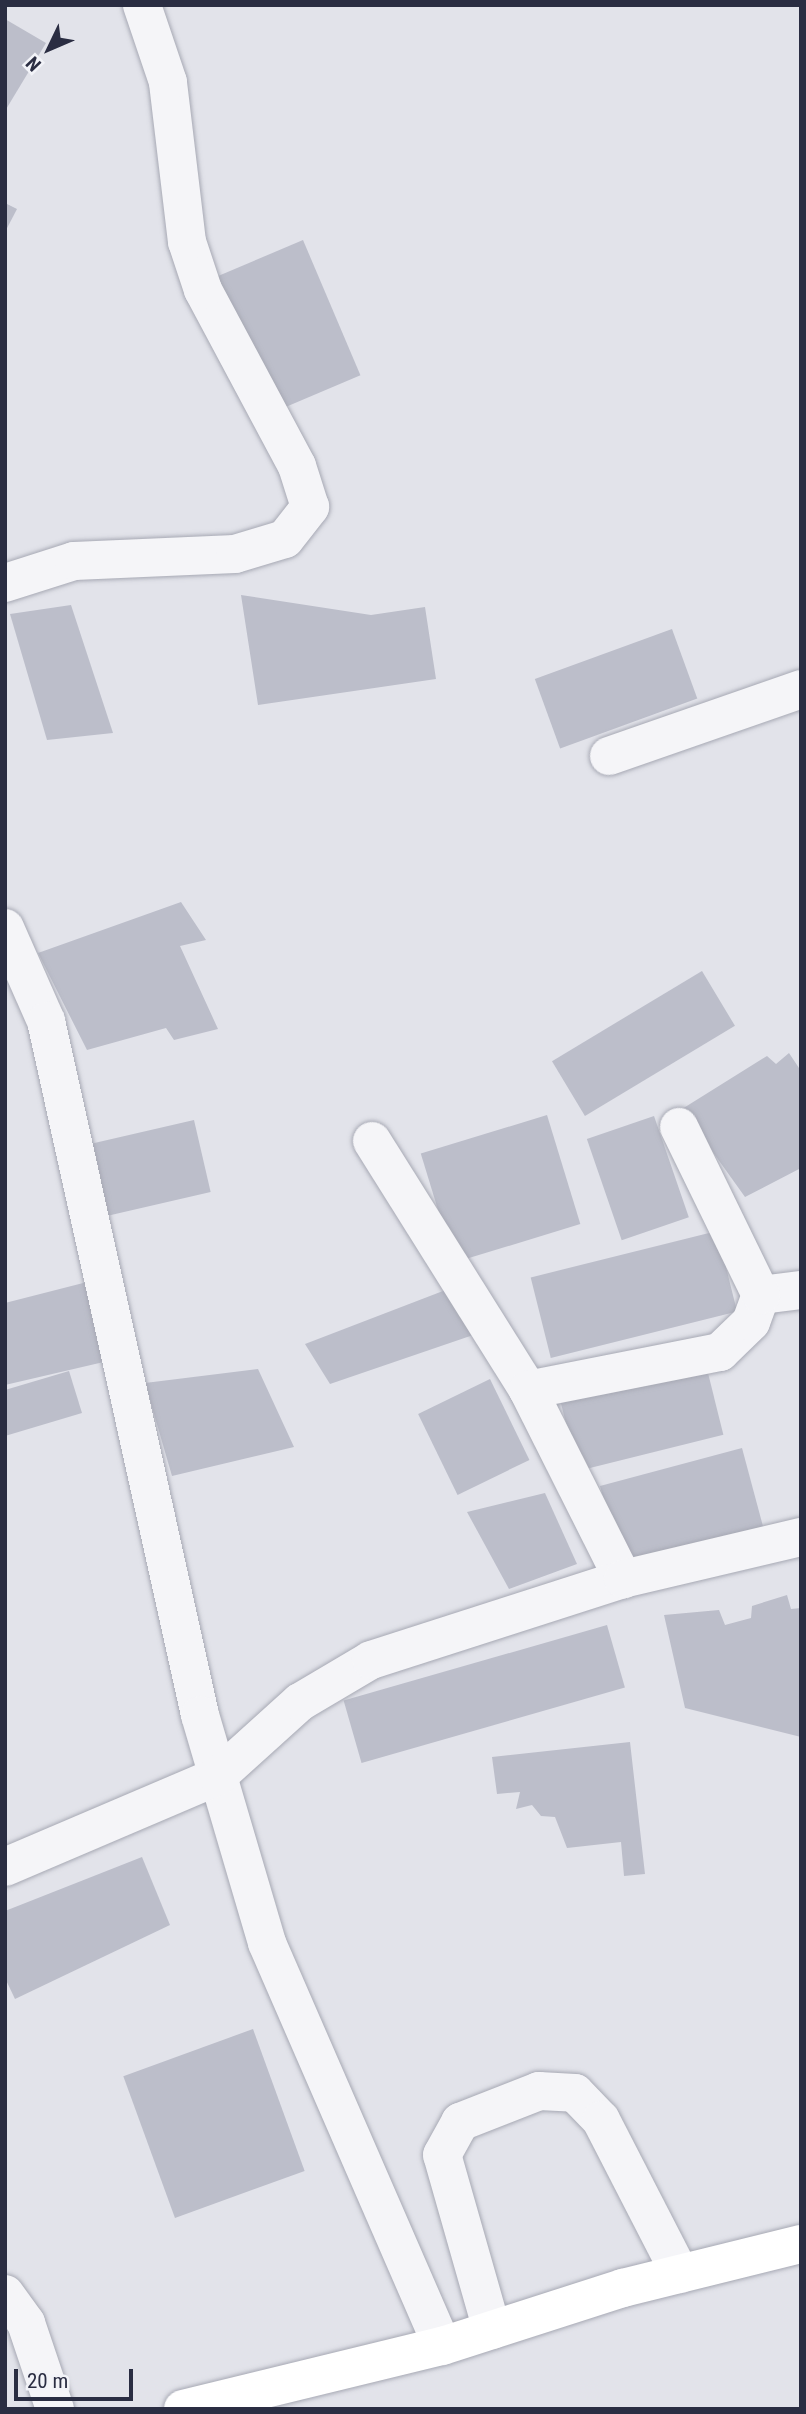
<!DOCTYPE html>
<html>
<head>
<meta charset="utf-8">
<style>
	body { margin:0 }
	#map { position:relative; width:806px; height:2414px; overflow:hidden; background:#e2e3ea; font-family:"Roboto Condensed",sans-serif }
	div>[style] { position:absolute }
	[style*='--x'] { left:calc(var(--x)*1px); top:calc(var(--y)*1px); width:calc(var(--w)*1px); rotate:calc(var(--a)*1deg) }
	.building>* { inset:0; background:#bcbeca; transform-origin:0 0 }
	.roads { filter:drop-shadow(0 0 2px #a7a9b4) drop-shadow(0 0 2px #a7a9b4) }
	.minor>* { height:38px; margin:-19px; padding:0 19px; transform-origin:19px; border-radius:19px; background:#f5f5f8 }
	.highway>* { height:38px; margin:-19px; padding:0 19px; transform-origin:19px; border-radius:19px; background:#fff }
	span { translate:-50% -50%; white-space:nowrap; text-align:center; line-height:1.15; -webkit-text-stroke:5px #f2f3f8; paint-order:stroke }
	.frame { position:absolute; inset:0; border:7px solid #2a2d42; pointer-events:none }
	.north { position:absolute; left:14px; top:14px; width:70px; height:70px; -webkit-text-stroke:5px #f2f3f8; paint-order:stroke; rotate:226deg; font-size:19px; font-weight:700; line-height:28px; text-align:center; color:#2a2d42 }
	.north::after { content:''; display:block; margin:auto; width:24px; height:32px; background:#2a2d42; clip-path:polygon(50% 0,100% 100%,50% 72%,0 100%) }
	.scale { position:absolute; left:14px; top:2369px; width:119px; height:32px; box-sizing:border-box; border:4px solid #2a2d42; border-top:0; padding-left:9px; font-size:21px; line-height:24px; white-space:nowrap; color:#2a2d42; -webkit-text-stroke:5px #f2f3f8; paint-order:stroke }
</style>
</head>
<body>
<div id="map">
	<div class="building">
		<i style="clip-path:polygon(5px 19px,46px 43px,5px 111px)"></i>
		<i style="clip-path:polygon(5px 203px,17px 209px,5px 232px)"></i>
		<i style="left:303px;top:240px;width:147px;height:96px;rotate:67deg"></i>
		<i style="clip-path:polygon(241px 595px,371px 615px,425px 607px,436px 679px,258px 705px)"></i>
		<i style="clip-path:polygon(71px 605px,113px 733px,47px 740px,10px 614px)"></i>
		<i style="left:672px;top:629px;width:74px;height:146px;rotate:70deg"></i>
		<i style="clip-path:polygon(181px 902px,206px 940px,180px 946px,218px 1029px,174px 1040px,166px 1028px,87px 1050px,38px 953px)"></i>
		<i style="left:702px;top:971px;width:64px;height:175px;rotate:59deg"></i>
		<i style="clip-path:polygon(789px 1053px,801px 1071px,801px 1168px,745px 1197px,682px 1109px,767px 1056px,776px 1064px)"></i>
		<i style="left:547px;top:1115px;width:114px;height:132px;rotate:73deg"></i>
		<i style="left:654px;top:1116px;width:107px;height:71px;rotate:71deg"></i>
		<i style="left:194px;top:1120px;width:74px;height:110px;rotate:77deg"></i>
		<i style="left:717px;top:1231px;width:83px;height:192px;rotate:76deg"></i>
		<i style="clip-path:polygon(91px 1281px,108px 1361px,5px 1385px,5px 1303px)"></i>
		<i style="clip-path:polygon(456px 1286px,479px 1333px,330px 1384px,305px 1344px)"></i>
		<i style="left:705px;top:1361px;width:76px;height:150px;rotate:76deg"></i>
		<i style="clip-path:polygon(258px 1369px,294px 1447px,172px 1476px,145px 1383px)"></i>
		<i style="clip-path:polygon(69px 1371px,82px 1413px,5px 1436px,5px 1390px)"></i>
		<i style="left:490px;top:1379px;width:90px;height:80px;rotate:64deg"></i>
		<i style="left:742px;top:1448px;width:82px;height:147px;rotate:75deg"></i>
		<i style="clip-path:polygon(545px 1493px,577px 1564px,509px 1589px,467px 1512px)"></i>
		<i style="clip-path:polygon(787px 1595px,791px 1609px,801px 1608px,801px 1737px,685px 1708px,664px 1615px,719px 1610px,725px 1625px,751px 1618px,752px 1606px)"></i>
		<i style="left:607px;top:1625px;width:65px;height:274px;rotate:74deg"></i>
		<i style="clip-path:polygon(630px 1742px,645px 1874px,624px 1876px,621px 1842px,567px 1848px,555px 1817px,541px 1816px,532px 1805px,516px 1809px,520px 1792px,497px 1794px,492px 1757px)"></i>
		<i style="clip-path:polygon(142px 1857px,170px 1925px,15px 1999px,5px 1978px,5px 1911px)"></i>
		<i style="left:253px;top:2029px;width:151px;height:138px;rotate:70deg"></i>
	</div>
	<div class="roads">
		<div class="minor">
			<i style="--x:5;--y:583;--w:72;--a:-17.7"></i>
			<i style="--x:74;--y:561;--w:161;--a:-2.5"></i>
			<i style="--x:235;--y:554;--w:52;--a:-16.7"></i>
			<i style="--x:285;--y:539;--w:41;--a:-52"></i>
			<i style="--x:310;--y:507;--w:43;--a:-107.6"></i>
			<i style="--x:297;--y:466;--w:200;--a:-118.1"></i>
			<i style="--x:203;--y:290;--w:51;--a:-108.4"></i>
			<i style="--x:187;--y:242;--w:161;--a:-96.8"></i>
			<i style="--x:168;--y:82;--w:81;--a:-108.7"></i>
			<i style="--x:609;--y:756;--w:203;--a:-19.2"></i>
			<i style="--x:5;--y:928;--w:102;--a:66.2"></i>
			<i style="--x:46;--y:1021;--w:711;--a:77.49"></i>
			<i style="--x:200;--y:1715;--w:238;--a:73.6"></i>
			<i style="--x:267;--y:1943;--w:439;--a:66.5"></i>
			<i style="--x:372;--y:1141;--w:294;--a:57.9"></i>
			<i style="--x:528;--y:1390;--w:212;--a:63.3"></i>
			<i style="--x:761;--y:1295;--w:40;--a:-7.1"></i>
			<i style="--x:528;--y:1390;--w:196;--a:-11.2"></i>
			<i style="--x:720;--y:1352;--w:43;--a:-44.1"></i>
			<i style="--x:751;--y:1322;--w:29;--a:-70"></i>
			<i style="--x:761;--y:1295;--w:187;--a:-116"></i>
			<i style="--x:5;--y:1867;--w:232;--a:-23.1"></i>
			<i style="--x:218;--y:1776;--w:110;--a:-42.1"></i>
			<i style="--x:300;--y:1702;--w:82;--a:-30.6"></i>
			<i style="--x:371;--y:1660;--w:265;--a:-17.8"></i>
			<i style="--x:623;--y:1579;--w:183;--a:-13.3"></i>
			<i style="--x:5;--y:2294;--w:36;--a:54"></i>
			<i style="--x:26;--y:2323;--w:91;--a:71.4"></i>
			<i style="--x:492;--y:2330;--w:182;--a:-105.9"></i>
			<i style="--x:442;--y:2155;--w:38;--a:-61"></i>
			<i style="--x:460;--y:2122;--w:85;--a:-21.4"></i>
			<i style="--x:539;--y:2091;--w:36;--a:3"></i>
			<i style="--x:575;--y:2093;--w:37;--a:46"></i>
			<i style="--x:601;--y:2120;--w:173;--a:62.8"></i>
		</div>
		<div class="highway">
			<i style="--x:183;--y:2409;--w:267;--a:-13.7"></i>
			<i style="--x:442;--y:2346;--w:190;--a:-17.8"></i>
			<i style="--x:623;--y:2288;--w:183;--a:-13.9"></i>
		</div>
	</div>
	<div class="frame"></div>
	<div class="north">N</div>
	<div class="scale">20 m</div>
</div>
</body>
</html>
